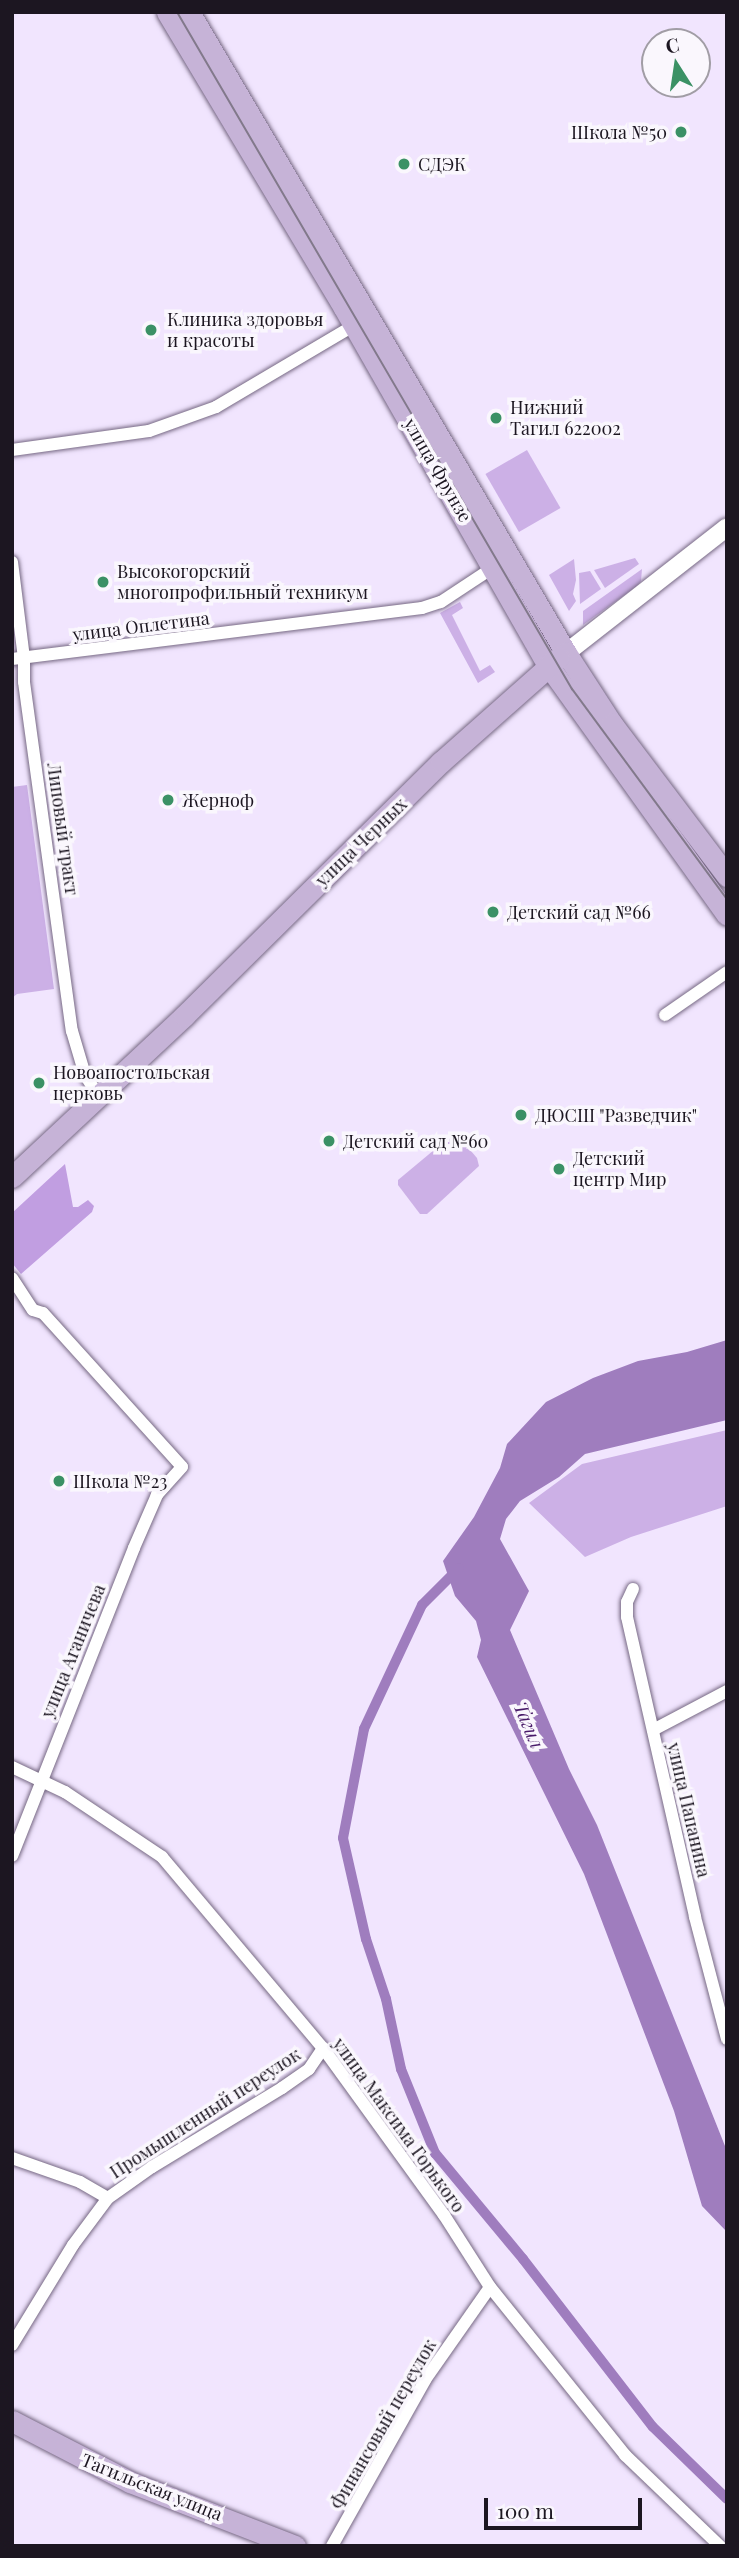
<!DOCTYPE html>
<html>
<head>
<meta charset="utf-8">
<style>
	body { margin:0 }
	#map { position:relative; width:739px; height:2558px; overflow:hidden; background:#f1e5fe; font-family:"Playfair Display",serif }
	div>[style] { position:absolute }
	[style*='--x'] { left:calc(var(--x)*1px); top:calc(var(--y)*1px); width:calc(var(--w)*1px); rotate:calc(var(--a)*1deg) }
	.green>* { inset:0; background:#ccb0e6; transform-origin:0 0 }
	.forest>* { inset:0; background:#c19ee1 }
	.water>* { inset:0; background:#9f7dbe }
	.canal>* { height:10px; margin:-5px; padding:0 5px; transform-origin:5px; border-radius:5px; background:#9f7dbe }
	.roads { filter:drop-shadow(0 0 2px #766883) drop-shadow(0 0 2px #766883) }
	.street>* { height:12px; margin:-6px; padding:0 6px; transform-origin:6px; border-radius:6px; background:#fff }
	.secondary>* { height:18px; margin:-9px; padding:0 9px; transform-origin:9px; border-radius:9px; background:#fff }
	.primary>* { height:21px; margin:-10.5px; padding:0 10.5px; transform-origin:10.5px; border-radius:10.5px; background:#c6b3d7 }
	.tram>* { height:2px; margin:-1px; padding:0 1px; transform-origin:1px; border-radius:1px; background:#82798b }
	.dots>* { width:19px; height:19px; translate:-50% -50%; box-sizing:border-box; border:4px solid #faf7fd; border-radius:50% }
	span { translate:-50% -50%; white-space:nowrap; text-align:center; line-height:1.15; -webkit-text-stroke:7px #faf7fd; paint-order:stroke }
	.poi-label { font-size:18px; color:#1c1621 }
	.right { translate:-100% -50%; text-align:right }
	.left { translate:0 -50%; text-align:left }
	.street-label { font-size:18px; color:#1c1621 }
	.water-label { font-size:19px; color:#491b69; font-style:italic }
	.frame { position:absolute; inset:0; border:14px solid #1c1621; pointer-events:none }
	.north { position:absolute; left:641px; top:28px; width:70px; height:70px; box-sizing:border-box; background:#faf7fd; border:2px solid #a19da5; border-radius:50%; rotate:348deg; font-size:19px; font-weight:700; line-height:28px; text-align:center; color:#1c1621 }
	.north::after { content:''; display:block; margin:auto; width:24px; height:32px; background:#3b9165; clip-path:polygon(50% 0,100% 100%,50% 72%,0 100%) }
	.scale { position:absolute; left:484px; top:2498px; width:158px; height:32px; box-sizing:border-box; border:4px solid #1c1621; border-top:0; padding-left:9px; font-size:21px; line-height:24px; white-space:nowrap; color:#1c1621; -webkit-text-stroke:5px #faf7fd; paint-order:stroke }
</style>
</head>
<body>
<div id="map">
	<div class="green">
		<i style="left:527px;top:450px;width:67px;height:48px;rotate:60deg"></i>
		<i style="clip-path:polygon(635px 558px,639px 564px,605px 588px,594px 570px)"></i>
		<i style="clip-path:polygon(574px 559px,576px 580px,573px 594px,576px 601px,569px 611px,549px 575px)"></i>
		<i style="clip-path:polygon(642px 569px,641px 581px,637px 586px,583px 625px,583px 611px)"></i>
		<i style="clip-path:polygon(590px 571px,601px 589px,580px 604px,579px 573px)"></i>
		<i style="clip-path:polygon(460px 602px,463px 608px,452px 615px,480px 671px,490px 665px,495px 672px,478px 683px,440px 613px)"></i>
		<i style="clip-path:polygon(27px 785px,54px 989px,17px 994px,12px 998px,12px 787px)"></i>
		<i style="clip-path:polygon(452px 1135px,458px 1136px,477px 1158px,479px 1166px,427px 1214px,420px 1214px,398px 1185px,398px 1180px)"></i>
		<i style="clip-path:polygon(727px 1430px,727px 1506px,631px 1537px,585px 1557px,529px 1503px,582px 1464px)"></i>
	</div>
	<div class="forest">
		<i style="clip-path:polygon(65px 1164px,73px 1207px,78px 1207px,88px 1200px,94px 1206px,92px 1212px,21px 1274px,12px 1263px,12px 1213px)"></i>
	</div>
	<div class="water">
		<i style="clip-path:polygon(727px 1340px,727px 1420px,585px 1454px,559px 1477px,520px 1501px,506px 1519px,500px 1539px,529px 1591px,510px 1630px,569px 1769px,597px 1825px,727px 2151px,727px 2232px,702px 2206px,674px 2111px,584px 1874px,477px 1657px,481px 1640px,476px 1621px,455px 1596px,443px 1561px,474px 1517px,500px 1468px,507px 1444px,546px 1402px,593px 1378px,638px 1361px,687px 1352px)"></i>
	</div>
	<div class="canal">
		<i style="--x:459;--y:1568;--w:52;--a:135"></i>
		<i style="--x:422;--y:1605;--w:137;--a:115.1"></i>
		<i style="--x:364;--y:1729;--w:111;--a:100.9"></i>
		<i style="--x:343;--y:1838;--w:104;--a:77.2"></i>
		<i style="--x:366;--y:1939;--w:63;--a:71.6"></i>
		<i style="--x:386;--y:1999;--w:72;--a:77.9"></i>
		<i style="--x:401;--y:2069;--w:91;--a:68"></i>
		<i style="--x:435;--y:2153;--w:138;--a:50.3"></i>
		<i style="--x:523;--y:2259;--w:212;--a:52.3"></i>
		<i style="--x:653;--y:2427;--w:103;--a:44.2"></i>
	</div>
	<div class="roads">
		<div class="street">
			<i style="--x:12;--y:450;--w:138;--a:-7.9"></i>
			<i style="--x:149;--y:431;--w:71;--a:-19.7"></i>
			<i style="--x:216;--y:407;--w:165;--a:-30.6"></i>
			<i style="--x:12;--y:562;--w:97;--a:82.9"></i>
			<i style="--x:24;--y:658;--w:24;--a:90"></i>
			<i style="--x:24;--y:682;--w:352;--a:82.2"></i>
			<i style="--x:72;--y:1031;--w:46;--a:73.5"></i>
			<i style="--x:85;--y:1075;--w:24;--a:57"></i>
			<i style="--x:12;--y:659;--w:413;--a:-7.1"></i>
			<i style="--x:422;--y:608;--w:20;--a:-18"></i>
			<i style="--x:441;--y:602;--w:67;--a:-33.5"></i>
			<i style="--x:665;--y:1015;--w:75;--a:-34.7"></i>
			<i style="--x:12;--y:1278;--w:38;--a:57"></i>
			<i style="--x:33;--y:1310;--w:10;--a:17"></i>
			<i style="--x:43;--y:1313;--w:207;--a:47.9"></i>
			<i style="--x:182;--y:1467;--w:38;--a:132"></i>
			<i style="--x:157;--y:1495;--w:58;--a:113.5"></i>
			<i style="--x:134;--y:1548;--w:331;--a:111.6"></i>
			<i style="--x:633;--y:1589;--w:14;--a:115"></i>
			<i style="--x:627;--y:1602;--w:15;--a:90"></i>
			<i style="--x:627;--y:1617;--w:308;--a:77.2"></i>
			<i style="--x:695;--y:1917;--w:126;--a:75.3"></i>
			<i style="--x:653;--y:1730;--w:84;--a:-27.8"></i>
			<i style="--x:12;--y:1767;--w:59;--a:25.3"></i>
			<i style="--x:65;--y:1792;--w:117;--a:33.8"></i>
			<i style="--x:162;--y:1857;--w:250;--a:49.9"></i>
			<i style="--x:323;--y:2048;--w:206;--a:54.1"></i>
			<i style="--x:444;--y:2215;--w:85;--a:57.4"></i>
			<i style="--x:490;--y:2287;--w:216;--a:51.2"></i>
			<i style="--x:625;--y:2455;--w:132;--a:43.8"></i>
			<i style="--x:12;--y:2158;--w:72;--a:19.4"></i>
			<i style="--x:80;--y:2182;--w:32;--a:30"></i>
			<i style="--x:12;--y:2345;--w:117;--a:-58.6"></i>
			<i style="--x:73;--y:2245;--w:59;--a:-53.3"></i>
			<i style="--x:108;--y:2198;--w:54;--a:-35.2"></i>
			<i style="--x:152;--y:2167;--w:152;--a:-31.3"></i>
			<i style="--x:282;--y:2088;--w:33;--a:-35"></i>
			<i style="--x:309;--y:2069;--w:25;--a:-56"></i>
			<i style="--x:332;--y:2546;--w:190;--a:-60.7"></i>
			<i style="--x:425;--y:2380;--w:113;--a:-55"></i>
		</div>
		<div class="secondary">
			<i style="--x:566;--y:653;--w:204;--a:-38"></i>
		</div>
		<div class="primary">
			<i style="--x:167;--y:12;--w:345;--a:59.1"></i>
			<i style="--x:344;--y:308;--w:411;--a:60.3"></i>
			<i style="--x:548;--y:665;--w:307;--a:54.4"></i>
			<i style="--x:189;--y:12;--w:744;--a:59.54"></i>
			<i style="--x:566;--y:653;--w:85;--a:57.1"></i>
			<i style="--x:612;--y:724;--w:191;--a:52.9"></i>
			<i style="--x:12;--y:1177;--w:236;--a:-43.1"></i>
			<i style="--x:184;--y:1016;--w:361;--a:-44.7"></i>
			<i style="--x:441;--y:762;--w:157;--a:-41.6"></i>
			<i style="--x:12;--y:2421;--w:133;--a:27.3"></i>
			<i style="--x:130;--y:2482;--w:177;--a:21.2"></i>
		</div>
	</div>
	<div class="tram">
		<i style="--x:177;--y:12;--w:784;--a:59.74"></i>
		<i style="--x:572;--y:689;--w:261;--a:53.6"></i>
	</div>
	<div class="dots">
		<i style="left:681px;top:132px;background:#3b9165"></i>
		<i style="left:404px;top:164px;background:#3b9165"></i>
		<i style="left:151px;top:330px;background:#3b9165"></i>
		<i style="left:496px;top:418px;background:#3b9165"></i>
		<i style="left:103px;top:582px;background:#3b9165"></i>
		<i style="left:168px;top:800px;background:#3b9165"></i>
		<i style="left:493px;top:912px;background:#3b9165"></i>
		<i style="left:39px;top:1083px;background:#3b9165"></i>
		<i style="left:521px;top:1115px;background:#3b9165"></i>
		<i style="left:329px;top:1141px;background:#3b9165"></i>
		<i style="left:559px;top:1169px;background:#3b9165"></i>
		<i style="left:59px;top:1481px;background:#3b9165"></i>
	</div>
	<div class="poi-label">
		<span class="right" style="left:667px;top:132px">Школа №50</span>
		<span class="left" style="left:418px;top:164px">СДЭК</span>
		<span class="left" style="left:167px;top:330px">Клиника здоровья<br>и красоты</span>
		<span class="left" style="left:510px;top:418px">Нижний<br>Тагил 622002</span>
		<span class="left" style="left:117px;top:582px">Высокогорский<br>многопрофильный техникум</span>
		<span class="left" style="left:182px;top:800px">Жерноф</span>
		<span class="left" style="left:507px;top:912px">Детский сад №66</span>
		<span class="left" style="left:53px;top:1083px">Новоапостольская<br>церковь</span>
		<span class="left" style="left:535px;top:1115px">ДЮСШ "Разведчик"</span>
		<span class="left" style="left:343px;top:1141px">Детский сад №60</span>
		<span class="left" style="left:573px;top:1169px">Детский<br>центр Мир</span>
		<span class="left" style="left:73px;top:1481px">Школа №23</span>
	</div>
	<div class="street-label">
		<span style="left:438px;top:470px;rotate:60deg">улица Фрунзе</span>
		<span style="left:141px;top:626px;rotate:-7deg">улица Оплетина</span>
		<span style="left:63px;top:829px;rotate:82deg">Липовый тракт</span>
		<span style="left:361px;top:842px;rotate:-44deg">улица Черных</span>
		<span style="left:73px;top:1651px;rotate:-68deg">улица Аганичева</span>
		<span style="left:689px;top:1810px;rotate:77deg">улица Папанина</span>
		<span style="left:205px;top:2113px;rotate:-33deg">Промышленный переулок</span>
		<span style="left:399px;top:2125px;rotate:54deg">улица Максима Горького</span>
		<span style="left:383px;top:2424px;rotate:-60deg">Финансовый переулок</span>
		<span style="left:152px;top:2487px;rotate:22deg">Тагильская улица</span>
	</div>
	<div class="water-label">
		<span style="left:529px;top:1725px;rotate:67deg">Тагил</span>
	</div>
	<div class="frame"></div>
	<div class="north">С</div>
	<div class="scale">100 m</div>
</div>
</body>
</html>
